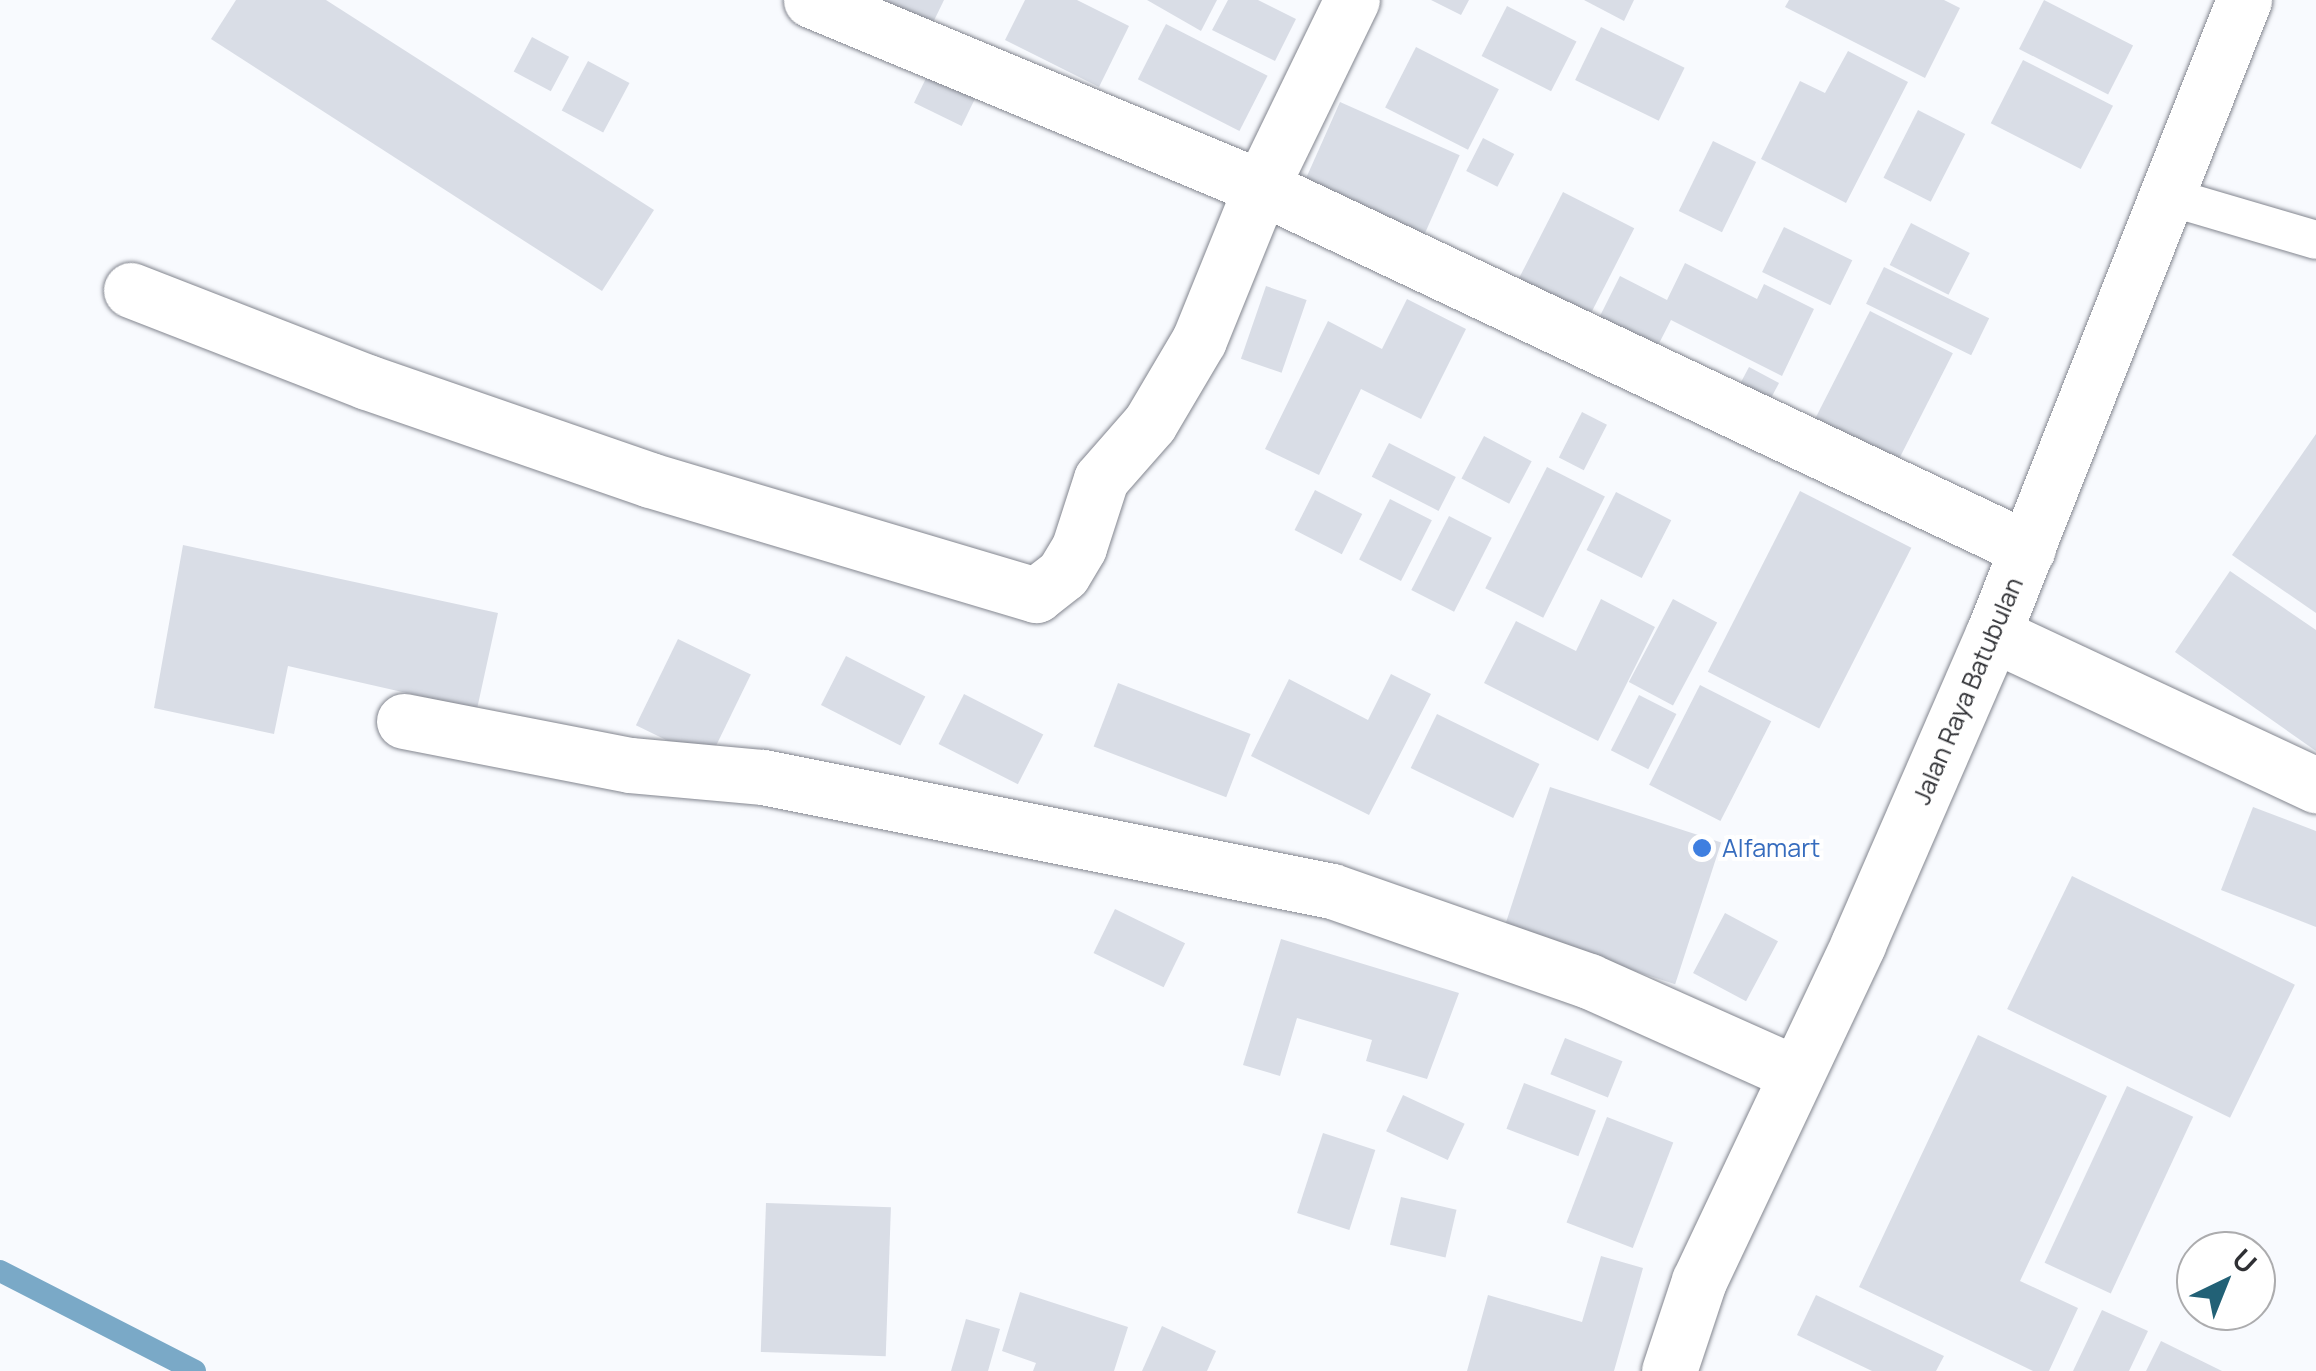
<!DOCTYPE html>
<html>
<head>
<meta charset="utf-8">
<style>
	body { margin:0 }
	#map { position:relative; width:2316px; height:1371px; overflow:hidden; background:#f8fafe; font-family:Manrope,sans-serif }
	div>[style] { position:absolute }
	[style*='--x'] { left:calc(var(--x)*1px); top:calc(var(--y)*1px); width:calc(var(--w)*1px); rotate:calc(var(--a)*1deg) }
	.stream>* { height:22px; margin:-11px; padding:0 11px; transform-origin:11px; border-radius:11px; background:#7aa9c7 }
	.building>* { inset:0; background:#d9dde6; transform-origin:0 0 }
	.roads { filter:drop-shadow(0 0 2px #83868f) drop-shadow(0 0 2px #83868f) }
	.lane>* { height:38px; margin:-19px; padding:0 19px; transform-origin:19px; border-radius:19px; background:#fff }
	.street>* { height:55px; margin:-27.5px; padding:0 27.5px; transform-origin:27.5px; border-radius:27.5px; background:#fff }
	.highway>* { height:55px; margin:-27.5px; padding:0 27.5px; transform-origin:27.5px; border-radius:27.5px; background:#fff }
	.dots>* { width:28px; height:28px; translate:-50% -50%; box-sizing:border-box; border:5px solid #fff; border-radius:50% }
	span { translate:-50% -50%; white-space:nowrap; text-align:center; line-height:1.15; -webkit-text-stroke:8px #fff; paint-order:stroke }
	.street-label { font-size:25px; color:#2f3034 }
	.shop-label { font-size:25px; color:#366cbe }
	.left { translate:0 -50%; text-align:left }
	.north { position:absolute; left:2176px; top:1231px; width:100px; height:100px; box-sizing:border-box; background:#fff; border:2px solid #acacae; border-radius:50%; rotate:43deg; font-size:28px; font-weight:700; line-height:40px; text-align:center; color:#2f3034 }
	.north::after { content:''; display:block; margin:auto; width:35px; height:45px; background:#226176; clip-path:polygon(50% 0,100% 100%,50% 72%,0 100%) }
</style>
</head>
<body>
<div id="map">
	<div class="stream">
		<i style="--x:0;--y:1271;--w:219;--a:27.1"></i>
	</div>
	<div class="building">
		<i style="clip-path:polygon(236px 0,326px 0,654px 210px,602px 291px,211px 39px)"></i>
		<i style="clip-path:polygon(858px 0,944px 0,927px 35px)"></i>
		<i style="clip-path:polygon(1025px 0,1077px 0,1129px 26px,1099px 87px,1005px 40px)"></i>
		<i style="clip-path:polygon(1147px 0,1217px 0,1201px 31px)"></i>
		<i style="clip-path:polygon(1228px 0,1258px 0,1296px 19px,1275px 61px,1212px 30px)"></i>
		<i style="clip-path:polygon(1431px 0,1469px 0,1461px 15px)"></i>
		<i style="clip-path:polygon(1584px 0,1634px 0,1624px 21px)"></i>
		<i style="clip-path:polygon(1789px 0,1944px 0,1960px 8px,1925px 78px,1785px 7px)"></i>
		<i style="left:2044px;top:0;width:100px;height:55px;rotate:27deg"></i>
		<i style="left:1507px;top:6px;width:78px;height:56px;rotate:27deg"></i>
		<i style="left:1166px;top:24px;width:114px;height:62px;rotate:27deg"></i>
		<i style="left:1601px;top:27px;width:93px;height:59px;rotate:26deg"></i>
		<i style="left:532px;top:37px;width:42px;height:39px;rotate:28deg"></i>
		<i style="left:1416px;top:47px;width:93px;height:68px;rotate:27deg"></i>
		<i style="clip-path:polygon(1848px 51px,1908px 82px,1846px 203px,1761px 159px,1800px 81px,1825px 93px)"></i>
		<i style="left:2023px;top:60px;width:101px;height:71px;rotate:27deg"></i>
		<i style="left:588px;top:61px;width:47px;height:56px;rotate:28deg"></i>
		<i style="left:932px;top:66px;width:53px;height:41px;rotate:26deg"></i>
		<i style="left:1340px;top:102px;width:131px;height:106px;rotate:24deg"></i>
		<i style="left:1918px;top:110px;width:53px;height:76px;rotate:27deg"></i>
		<i style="left:1483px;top:138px;width:35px;height:37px;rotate:27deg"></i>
		<i style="left:1713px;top:141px;width:48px;height:78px;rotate:26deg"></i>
		<i style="left:1563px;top:192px;width:80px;height:103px;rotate:27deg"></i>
		<i style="left:1911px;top:223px;width:66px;height:47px;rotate:27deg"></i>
		<i style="left:1784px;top:227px;width:76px;height:50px;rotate:26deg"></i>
		<i style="clip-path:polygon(1685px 263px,1757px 299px,1764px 284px,1814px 309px,1782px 376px,1671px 320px,1650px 361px,1592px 332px,1620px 276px,1667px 300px)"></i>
		<i style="left:1884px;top:267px;width:117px;height:41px;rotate:26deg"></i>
		<i style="left:1266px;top:286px;width:43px;height:77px;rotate:19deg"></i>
		<i style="clip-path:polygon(1407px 299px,1466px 329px,1421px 419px,1361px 389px,1319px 475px,1265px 449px,1328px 321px,1382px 349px)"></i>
		<i style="left:1870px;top:311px;width:93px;height:138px;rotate:27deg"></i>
		<i style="left:1749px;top:367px;width:34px;height:35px;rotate:28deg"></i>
		<i style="left:1582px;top:412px;width:28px;height:51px;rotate:27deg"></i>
		<i style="clip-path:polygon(2316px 434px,2316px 613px,2232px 555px)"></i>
		<i style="left:1484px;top:436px;width:54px;height:48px;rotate:28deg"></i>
		<i style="left:1389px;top:443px;width:75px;height:38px;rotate:27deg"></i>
		<i style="left:1547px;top:467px;width:65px;height:136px;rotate:27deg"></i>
		<i style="left:1315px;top:490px;width:53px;height:45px;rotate:27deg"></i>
		<i style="left:1800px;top:491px;width:125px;height:203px;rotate:27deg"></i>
		<i style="left:1616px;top:492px;width:62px;height:65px;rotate:27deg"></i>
		<i style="left:1390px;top:499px;width:47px;height:68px;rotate:27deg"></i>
		<i style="left:1449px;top:516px;width:48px;height:83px;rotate:27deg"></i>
		<i style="clip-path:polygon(183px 545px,498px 613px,477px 709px,288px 666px,274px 734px,154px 708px)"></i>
		<i style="clip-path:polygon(2230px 571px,2316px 630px,2316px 751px,2175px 652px)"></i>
		<i style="clip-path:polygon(1601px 599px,1655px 627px,1598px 741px,1484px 683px,1516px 621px,1576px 651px)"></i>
		<i style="left:1673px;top:599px;width:50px;height:94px;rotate:28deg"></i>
		<i style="left:678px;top:639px;width:81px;height:96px;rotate:26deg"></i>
		<i style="left:846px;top:656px;width:89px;height:55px;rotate:27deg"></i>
		<i style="clip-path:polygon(1391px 674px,1431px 694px,1369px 815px,1251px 756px,1289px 679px,1368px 720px)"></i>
		<i style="left:1118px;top:683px;width:142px;height:68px;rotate:21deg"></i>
		<i style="left:1700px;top:685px;width:80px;height:112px;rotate:27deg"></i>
		<i style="left:964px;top:694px;width:89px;height:56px;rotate:27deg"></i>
		<i style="left:1639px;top:695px;width:42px;height:62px;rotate:27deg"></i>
		<i style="left:1437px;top:714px;width:114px;height:60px;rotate:26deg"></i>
		<i style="left:1550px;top:787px;width:180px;height:149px;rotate:18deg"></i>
		<i style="clip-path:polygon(2253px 807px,2316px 831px,2316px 927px,2221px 890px)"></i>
		<i style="left:2072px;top:876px;width:248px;height:148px;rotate:26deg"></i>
		<i style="left:1115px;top:909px;width:78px;height:49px;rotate:26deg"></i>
		<i style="left:1725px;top:913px;width:60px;height:68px;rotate:28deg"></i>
		<i style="clip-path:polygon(1281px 939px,1459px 993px,1427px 1079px,1366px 1061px,1372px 1040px,1297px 1018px,1280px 1076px,1243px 1065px)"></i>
		<i style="clip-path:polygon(1978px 1035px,2107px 1096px,2020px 1281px,2078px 1308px,2049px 1371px,2033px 1371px,1859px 1287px)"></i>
		<i style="left:1565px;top:1038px;width:62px;height:39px;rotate:22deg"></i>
		<i style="left:1524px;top:1083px;width:77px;height:49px;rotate:21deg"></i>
		<i style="left:2127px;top:1086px;width:73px;height:195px;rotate:25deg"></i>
		<i style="left:1403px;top:1095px;width:68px;height:40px;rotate:25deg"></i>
		<i style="left:1607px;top:1117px;width:71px;height:113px;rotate:21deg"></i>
		<i style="left:1323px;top:1133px;width:55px;height:84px;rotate:18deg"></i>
		<i style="left:1401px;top:1197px;width:57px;height:49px;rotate:13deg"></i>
		<i style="left:766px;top:1203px;width:125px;height:149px;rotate:2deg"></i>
		<i style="clip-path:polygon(1601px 1256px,1643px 1268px,1614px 1371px,1467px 1371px,1488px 1295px,1582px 1322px)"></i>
		<i style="clip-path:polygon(1020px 1292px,1128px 1327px,1114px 1371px,1033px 1371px,1036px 1363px,1002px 1351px)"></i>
		<i style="clip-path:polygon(1816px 1295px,1944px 1356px,1936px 1371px,1872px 1371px,1797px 1335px)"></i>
		<i style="clip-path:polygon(2102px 1310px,2148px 1331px,2129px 1371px,2073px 1371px)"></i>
		<i style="clip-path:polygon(966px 1319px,1000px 1329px,988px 1371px,951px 1371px)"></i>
		<i style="clip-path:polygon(1162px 1326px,1216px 1351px,1207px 1371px,1142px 1371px)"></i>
		<i style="clip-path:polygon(2161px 1341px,2222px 1371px,2146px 1371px)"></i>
	</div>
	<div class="roads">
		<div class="lane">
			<i style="--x:2170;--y:197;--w:152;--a:16.4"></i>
		</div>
		<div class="street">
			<i style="--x:811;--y:0;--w:487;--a:22.6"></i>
			<i style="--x:1261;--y:187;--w:848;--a:25.27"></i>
			<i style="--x:131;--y:290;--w:253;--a:21.3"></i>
			<i style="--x:367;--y:382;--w:299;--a:19.1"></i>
			<i style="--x:650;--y:480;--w:403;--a:16.6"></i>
			<i style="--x:1036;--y:595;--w:34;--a:-38"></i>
			<i style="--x:1063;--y:574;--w:31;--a:-59"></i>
			<i style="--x:1079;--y:547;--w:71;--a:-72.1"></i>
			<i style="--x:1101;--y:479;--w:74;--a:-48.8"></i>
			<i style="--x:1150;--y:423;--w:96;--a:-59.4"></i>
			<i style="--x:1199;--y:340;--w:165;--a:-67.9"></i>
			<i style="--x:1261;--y:187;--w:208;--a:-64.1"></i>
			<i style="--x:1993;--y:634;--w:357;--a:25.1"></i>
			<i style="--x:404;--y:721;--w:230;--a:11"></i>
			<i style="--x:630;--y:765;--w:134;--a:5.2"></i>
			<i style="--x:763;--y:777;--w:580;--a:11.33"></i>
			<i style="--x:1332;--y:891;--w:272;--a:19.3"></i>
			<i style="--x:1589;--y:981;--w:222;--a:24.1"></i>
		</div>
		<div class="highway">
			<i style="--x:1669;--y:1371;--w:95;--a:-71.6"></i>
			<i style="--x:1699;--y:1281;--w:373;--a:-64.7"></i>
			<i style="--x:1858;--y:944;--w:338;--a:-66.5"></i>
			<i style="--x:1993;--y:634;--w:682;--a:-68.4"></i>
		</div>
	</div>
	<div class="dots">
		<i style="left:1702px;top:848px;background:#3f7fe0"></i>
	</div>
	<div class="street-label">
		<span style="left:1968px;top:691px;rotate:-67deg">Jalan Raya Batubulan</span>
	</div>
	<div class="shop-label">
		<span class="left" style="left:1722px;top:848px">Alfamart</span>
	</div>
	<div class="north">U</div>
</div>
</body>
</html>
